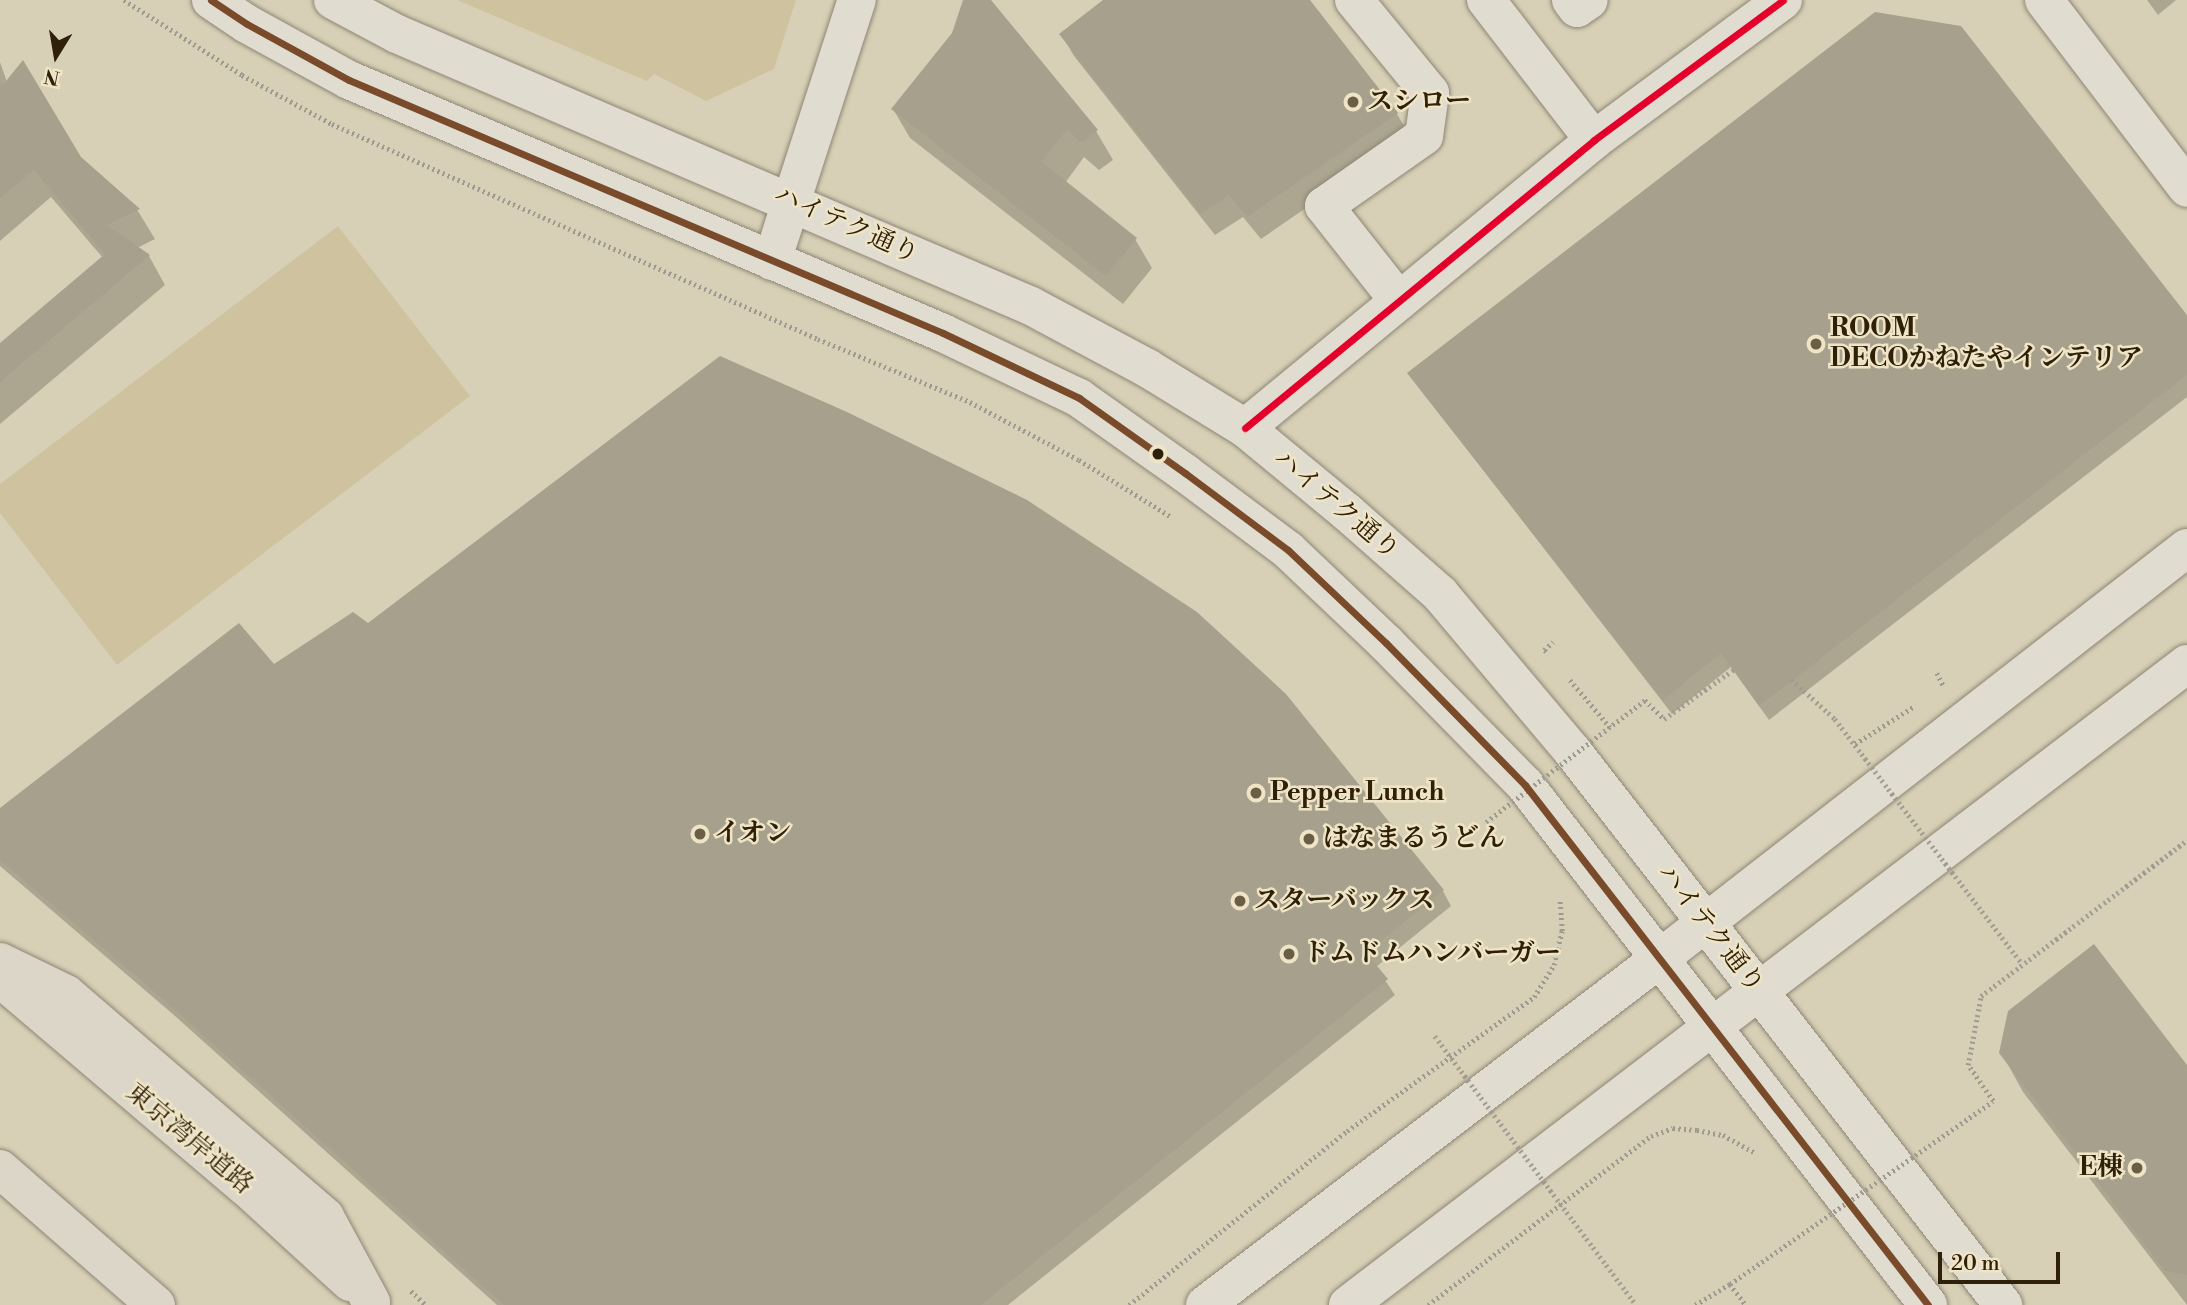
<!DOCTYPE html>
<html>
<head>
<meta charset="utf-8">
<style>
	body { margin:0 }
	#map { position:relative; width:2187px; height:1305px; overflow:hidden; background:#d8d0b6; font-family:"Libre Bodoni","Noto Serif JP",serif }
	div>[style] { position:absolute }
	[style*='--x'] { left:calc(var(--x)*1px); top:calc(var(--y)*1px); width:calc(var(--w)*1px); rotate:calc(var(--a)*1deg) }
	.green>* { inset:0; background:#cfc39f }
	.shadow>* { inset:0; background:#0003 }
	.building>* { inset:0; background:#a6a08d }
	.path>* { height:4.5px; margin-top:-2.25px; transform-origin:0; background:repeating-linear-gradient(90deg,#9f9a8f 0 2px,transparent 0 5.5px) }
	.roads { filter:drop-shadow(0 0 2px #8d8675) drop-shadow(0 0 2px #8d8675) }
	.minor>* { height:38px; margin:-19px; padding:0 19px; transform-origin:19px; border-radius:19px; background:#e0dccf }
	.highway>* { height:38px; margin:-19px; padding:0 19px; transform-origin:19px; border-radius:19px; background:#dbd6c7 }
	.path-bridge>* { height:4.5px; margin-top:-2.25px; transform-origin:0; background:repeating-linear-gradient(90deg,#9f9a8f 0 2px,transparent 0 5.5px) }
	.bus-1>* { height:7px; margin:-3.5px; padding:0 3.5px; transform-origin:3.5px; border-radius:3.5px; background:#7a4b2a }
	.bus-2>* { height:7px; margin:-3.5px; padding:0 3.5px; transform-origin:3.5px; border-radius:3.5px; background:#e4002b }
	.dots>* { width:19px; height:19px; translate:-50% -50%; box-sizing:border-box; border:4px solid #efe5c6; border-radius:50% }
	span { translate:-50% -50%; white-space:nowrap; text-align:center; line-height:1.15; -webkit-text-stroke:5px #efe5c6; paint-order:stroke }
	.poi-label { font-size:26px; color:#2f200a; font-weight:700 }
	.left { translate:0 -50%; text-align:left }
	.right { translate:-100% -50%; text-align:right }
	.street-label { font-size:26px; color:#2f200a }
	.north { position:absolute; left:21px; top:21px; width:70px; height:70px; -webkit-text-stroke:5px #efe5c6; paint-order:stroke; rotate:191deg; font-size:19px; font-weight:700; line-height:28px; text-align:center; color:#2f200a }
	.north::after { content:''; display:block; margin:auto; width:24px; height:32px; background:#2f200a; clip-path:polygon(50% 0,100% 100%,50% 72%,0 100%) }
	.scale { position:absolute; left:1938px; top:1252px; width:122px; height:32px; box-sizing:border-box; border:4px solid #2f200a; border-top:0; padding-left:9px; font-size:21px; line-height:24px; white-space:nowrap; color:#2f200a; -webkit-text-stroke:5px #efe5c6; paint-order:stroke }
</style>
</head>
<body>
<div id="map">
	<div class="green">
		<i style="clip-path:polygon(457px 0,796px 0,774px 69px,706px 101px,654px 74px,647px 81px)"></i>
		<i style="clip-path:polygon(338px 226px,470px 396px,117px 665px,0 513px,0 484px)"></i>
	</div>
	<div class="shadow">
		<i style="clip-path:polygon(965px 0,989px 0,1096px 131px,1113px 160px,1099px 170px,1084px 157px,1065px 183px,1135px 239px,1152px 268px,1123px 304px,910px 138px,893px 109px,954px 34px)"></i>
		<i style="clip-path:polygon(1106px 0,1307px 0,1397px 114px,1410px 136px,1261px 239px,1243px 217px,1215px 235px,1074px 56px,1061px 34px)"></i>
		<i style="clip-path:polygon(2147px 0,2176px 0,2158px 15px)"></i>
		<i style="clip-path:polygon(0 62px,7px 82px,79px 158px,138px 211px,155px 239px,137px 248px,149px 256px,165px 285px,0 424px,0 345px,103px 258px,51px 197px,0 241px)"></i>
		<i style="clip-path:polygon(2187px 318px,2187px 397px,1769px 720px,1731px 667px,1672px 714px,1409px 374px)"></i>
		<i style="clip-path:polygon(368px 626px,1443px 891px,1451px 906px,1376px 967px,1395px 995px,1008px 1305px,497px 1305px,175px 1016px,0 866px,0 810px,273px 667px)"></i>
		<i style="clip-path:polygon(2001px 1052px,2187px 1068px,2187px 1305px,2023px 1092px)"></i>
	</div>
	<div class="building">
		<i style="clip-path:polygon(963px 0,991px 0,1098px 130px,1082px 143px,1067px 129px,1042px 162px,1137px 238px,1106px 276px,891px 109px,952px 33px)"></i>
		<i style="clip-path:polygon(1103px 0,1310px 0,1398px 113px,1247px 217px,1229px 195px,1201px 214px,1059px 34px)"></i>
		<i style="clip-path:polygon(1875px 12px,1961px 26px,2187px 315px,2187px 375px,1759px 706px,1721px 653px,1663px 700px,1407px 373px)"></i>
		<i style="clip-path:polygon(23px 60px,81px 157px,140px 209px,107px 225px,150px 255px,0 382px,0 343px,105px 254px,34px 170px,0 198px,0 80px,2px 86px)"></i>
		<i style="clip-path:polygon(720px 356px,847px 412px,1027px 500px,1197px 612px,1286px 694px,1444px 890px,1366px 953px,1388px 979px,981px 1305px,504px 1305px,165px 1001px,0 860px,0 808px,239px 623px,274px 664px,353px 612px,368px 623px)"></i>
		<i style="clip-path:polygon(2094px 944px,2187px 1065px,2187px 1275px,2165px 1271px,1999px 1053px,2008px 1011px)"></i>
	</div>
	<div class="path">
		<i style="--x:124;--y:0;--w:140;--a:32.4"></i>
		<i style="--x:242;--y:75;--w:102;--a:28.6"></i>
		<i style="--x:332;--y:124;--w:531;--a:23.86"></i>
		<i style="--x:818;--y:339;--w:165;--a:22.5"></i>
		<i style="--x:970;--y:402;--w:123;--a:28"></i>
		<i style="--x:1079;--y:460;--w:107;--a:31.6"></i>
		<i style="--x:1546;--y:652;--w:3;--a:-135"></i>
		<i style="--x:1544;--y:650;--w:12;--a:-42"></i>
		<i style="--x:1937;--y:673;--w:16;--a:63"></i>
		<i style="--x:1570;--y:680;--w:62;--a:49.6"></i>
		<i style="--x:1855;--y:744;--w:69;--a:-32.5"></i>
		<i style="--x:411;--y:1291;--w:21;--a:43"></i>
		<i style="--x:1129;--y:1305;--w:279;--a:-38.6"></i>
		<i style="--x:1347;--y:1131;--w:230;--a:-35.6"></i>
		<i style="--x:1534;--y:997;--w:38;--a:-58"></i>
		<i style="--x:1554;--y:965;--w:35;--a:-77"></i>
		<i style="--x:1562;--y:931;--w:30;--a:-94"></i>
		<i style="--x:1428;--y:1305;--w:280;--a:-37.2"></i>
		<i style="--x:1651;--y:1136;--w:23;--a:-20"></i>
		<i style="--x:1673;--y:1128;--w:24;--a:5"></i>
		<i style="--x:1697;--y:1130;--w:26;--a:11"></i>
		<i style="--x:1723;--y:1135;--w:38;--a:29"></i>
		<i style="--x:1695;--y:1305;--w:41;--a:-31"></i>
		<i style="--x:1730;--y:1284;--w:26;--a:53"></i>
	</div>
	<div class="roads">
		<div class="minor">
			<i style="--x:211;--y:0;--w:43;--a:33.7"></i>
			<i style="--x:247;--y:24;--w:116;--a:28.8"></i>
			<i style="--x:349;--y:80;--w:646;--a:23.07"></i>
			<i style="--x:943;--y:333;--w:151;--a:25.5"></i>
			<i style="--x:1079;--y:398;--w:130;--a:35.3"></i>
			<i style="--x:1185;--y:473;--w:129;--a:36.8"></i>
			<i style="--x:1288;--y:550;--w:135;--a:43.5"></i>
			<i style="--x:1386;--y:643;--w:199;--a:45.6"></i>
			<i style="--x:1525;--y:785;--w:658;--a:52.22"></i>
			<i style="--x:333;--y:0;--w:72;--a:28"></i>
			<i style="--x:397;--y:34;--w:690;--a:23.22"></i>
			<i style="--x:1031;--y:306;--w:132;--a:28.1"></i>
			<i style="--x:1147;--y:368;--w:115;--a:31.5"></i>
			<i style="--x:1245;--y:428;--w:132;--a:39.5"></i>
			<i style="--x:1347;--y:512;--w:124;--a:41.4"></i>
			<i style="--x:1440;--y:594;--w:207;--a:49.9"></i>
			<i style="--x:1573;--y:752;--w:701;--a:52.13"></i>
			<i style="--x:1354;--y:0;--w:120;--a:50.7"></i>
			<i style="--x:1430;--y:93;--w:43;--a:97.9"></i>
			<i style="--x:1424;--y:136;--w:122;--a:145"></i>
			<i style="--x:1324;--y:206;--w:121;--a:51.7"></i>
			<i style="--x:1486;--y:0;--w:177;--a:52.4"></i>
			<i style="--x:1571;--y:0;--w:10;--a:53"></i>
			<i style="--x:1577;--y:8;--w:14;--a:-34"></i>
			<i style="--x:2044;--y:0;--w:236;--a:52.7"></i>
			<i style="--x:772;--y:261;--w:274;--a:-72"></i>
			<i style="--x:1245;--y:428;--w:452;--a:-39.5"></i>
			<i style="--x:1594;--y:140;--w:235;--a:-36.5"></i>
			<i style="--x:1205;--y:1305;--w:571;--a:-37.31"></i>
			<i style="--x:1659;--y:959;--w:669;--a:-37.9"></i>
			<i style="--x:1348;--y:1305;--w:1056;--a:-37.38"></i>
		</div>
		<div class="highway">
			<i style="--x:0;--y:962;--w:73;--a:25.9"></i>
			<i style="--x:66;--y:994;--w:342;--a:40.7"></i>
			<i style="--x:325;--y:1217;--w:97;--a:61.6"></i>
			<i style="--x:0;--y:978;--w:323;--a:40.4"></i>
			<i style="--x:246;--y:1187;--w:141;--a:42.4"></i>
			<i style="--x:0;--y:1169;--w:207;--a:41.1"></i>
		</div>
	</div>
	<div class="path-bridge">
		<i style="--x:1792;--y:680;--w:58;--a:42.2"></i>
		<i style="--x:1835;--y:719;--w:308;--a:52.6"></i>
		<i style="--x:1486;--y:822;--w:200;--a:-37.5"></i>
		<i style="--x:1645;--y:700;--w:27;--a:45"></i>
		<i style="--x:1664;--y:719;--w:85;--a:-35.4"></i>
		<i style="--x:1435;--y:1036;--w:336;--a:53.2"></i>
		<i style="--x:1730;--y:1284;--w:320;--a:-34.8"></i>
		<i style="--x:1993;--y:1101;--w:44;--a:-124.8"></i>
		<i style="--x:1968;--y:1065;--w:70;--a:-79.3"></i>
		<i style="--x:1981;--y:996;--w:258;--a:-37.1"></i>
	</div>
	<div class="bus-1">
		<i style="--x:211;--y:0;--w:43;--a:33.7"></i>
		<i style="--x:247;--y:24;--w:116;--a:28.8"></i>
		<i style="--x:349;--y:80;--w:646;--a:23.07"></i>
		<i style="--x:943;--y:333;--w:151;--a:25.5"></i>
		<i style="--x:1079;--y:398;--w:130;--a:35.3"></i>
		<i style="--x:1185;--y:473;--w:129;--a:36.8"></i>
		<i style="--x:1288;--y:550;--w:135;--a:43.5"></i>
		<i style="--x:1386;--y:643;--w:199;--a:45.6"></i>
		<i style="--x:1525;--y:785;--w:658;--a:52.22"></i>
	</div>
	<div class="bus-2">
		<i style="--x:1245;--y:428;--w:452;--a:-39.5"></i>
		<i style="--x:1594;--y:140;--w:235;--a:-36.5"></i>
	</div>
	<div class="dots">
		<i style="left:1353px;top:102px;background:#6a5e46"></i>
		<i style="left:1816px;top:344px;background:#6a5e46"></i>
		<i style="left:1158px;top:454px;background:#2f200a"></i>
		<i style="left:1256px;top:793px;background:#6a5e46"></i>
		<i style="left:700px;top:834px;background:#6a5e46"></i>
		<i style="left:1309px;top:839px;background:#6a5e46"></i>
		<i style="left:1240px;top:901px;background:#6a5e46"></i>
		<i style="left:1289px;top:954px;background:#6a5e46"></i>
		<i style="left:2137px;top:1168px;background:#6a5e46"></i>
	</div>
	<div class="poi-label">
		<span class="left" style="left:1367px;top:102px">スシロー</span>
		<span class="left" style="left:1830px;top:344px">ROOM<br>DECOかねたやインテリア</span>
		<span class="left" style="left:1270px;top:793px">Pepper Lunch</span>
		<span class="left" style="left:714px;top:834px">イオン</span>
		<span class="left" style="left:1323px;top:839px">はなまるうどん</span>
		<span class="left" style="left:1254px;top:901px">スターバックス</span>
		<span class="left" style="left:1303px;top:954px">ドムドムハンバーガー</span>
		<span class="right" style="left:2123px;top:1168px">E棟</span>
	</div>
	<div class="street-label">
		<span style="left:846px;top:225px;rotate:24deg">ハイテク通り</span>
		<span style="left:1336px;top:505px;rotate:40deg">ハイテク通り</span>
		<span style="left:1710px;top:929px;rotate:52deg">ハイテク通り</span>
		<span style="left:189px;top:1139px;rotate:40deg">東京湾岸道路</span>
	</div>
	<div class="north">N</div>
	<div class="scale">20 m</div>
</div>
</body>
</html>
